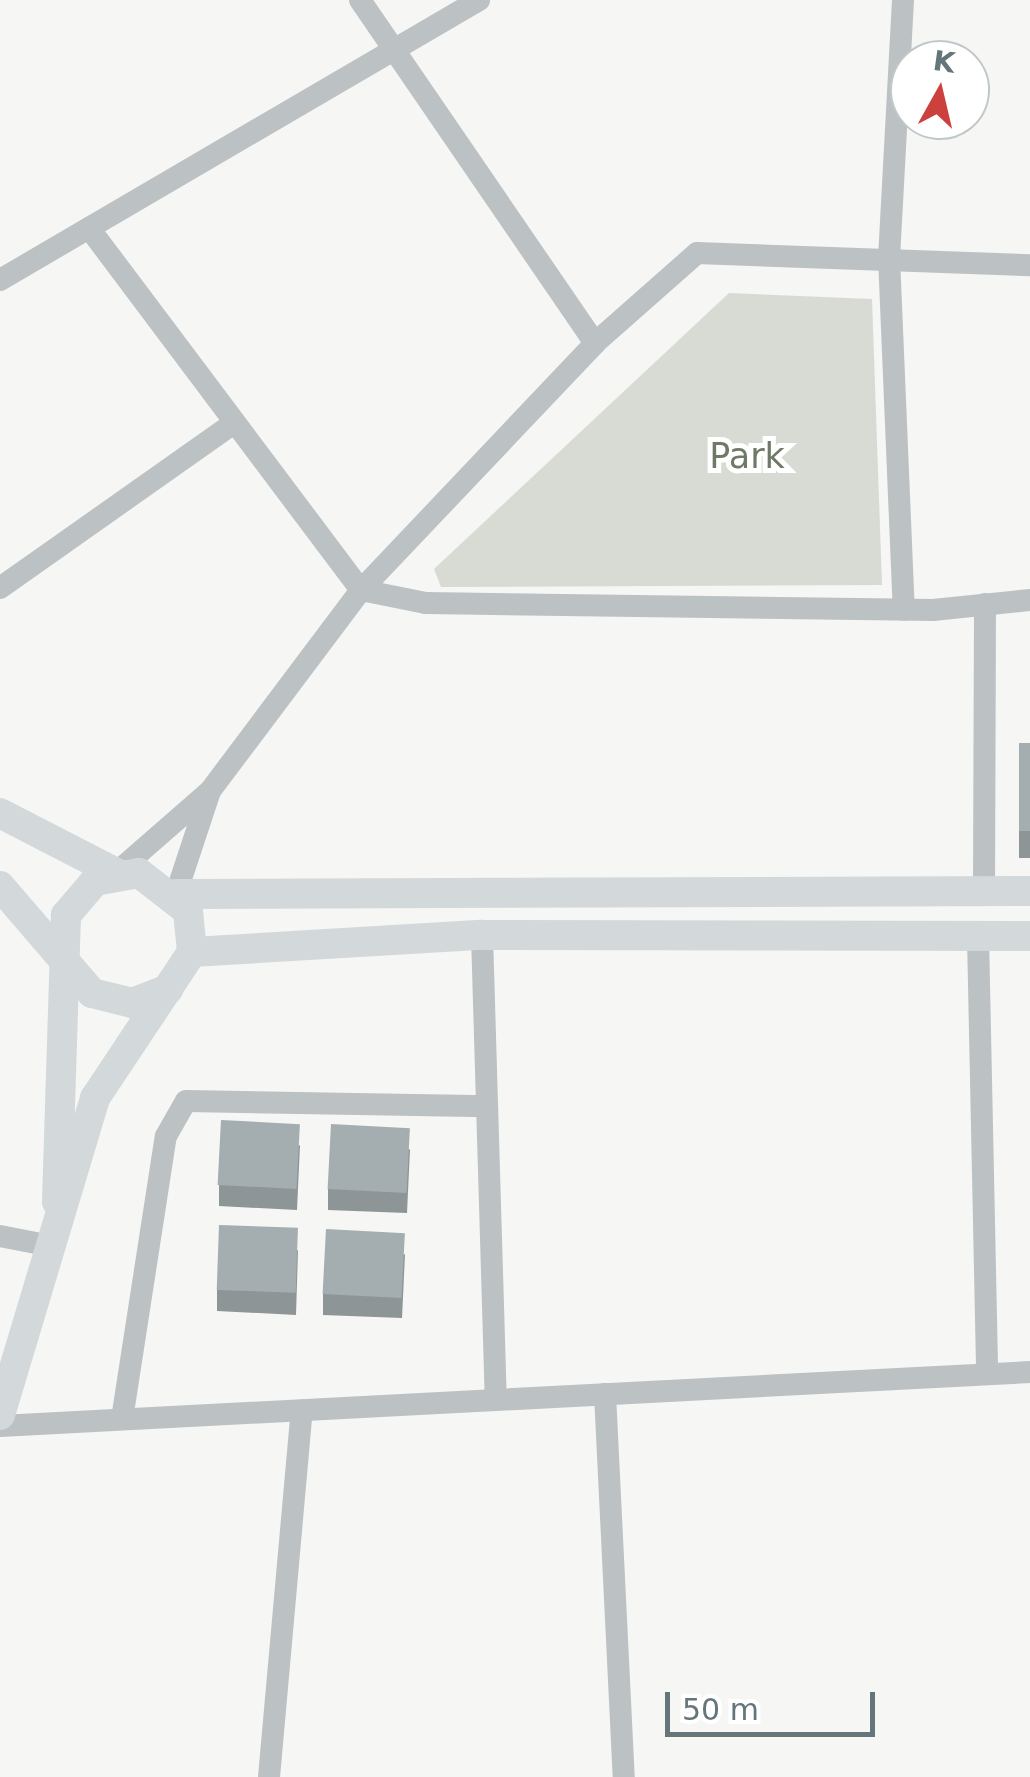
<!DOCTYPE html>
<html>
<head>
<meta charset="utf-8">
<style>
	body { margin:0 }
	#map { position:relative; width:1030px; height:1777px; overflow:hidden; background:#f6f6f4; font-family:"DejaVu Sans",sans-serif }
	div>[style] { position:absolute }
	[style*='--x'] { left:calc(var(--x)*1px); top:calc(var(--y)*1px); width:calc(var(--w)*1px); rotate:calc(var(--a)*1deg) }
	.green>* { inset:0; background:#d7dbd3 }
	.street>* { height:22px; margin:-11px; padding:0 11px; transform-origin:11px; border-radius:11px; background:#bcc1c3 }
	.secondary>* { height:30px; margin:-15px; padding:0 15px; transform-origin:15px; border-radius:15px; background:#d3d8da }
	.wall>* { inset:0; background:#8d9597; transform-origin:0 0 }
	.building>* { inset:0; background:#a4adb0; transform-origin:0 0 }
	span { translate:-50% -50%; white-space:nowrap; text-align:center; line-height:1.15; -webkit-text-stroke:10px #fff; paint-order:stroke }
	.park-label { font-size:35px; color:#6f7967 }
	.north { position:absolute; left:890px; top:40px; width:100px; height:100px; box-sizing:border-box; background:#fff; border:2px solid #c1c8ca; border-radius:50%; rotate:8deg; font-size:28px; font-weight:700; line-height:40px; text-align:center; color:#65767b }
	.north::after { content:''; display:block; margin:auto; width:35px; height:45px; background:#cc413e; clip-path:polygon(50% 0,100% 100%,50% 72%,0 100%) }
	.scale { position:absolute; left:665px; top:1692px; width:210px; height:45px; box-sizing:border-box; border:5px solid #65767b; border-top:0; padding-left:12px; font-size:30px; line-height:35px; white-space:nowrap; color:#65767b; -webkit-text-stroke:8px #fff; paint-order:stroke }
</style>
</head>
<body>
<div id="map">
	<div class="green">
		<i style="clip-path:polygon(729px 293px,872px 299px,882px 585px,441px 587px,434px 569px)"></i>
	</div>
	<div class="street">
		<i style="--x:360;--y:0;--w:416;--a:55.6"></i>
		<i style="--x:903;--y:0;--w:257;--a:93.1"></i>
		<i style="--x:889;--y:257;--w:353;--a:87.6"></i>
		<i style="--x:89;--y:228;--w:453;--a:53.1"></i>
		<i style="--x:361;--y:590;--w:66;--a:11.3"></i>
		<i style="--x:426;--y:603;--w:507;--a:0.79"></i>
		<i style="--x:933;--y:610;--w:98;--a:-5.9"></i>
		<i style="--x:0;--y:280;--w:555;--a:-30.31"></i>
		<i style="--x:0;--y:588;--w:281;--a:-35.2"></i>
		<i style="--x:210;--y:791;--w:251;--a:-53.1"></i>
		<i style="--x:361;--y:590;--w:340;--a:-46.5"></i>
		<i style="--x:595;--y:343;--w:136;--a:-41.4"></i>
		<i style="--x:697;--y:253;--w:333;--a:2.1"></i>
		<i style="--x:116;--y:873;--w:125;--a:-41.1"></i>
		<i style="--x:210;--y:791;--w:108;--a:108.3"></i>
		<i style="--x:984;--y:891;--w:287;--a:-89.8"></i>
		<i style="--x:482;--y:935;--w:465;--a:88.3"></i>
		<i style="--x:978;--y:936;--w:438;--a:88.8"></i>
		<i style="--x:0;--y:1236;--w:47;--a:11.1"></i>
		<i style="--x:605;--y:1394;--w:383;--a:87.2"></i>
		<i style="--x:122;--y:1419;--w:286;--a:-81.2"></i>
		<i style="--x:166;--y:1136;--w:40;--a:-60.3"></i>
		<i style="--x:186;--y:1101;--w:301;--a:1"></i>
		<i style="--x:0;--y:1426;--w:1031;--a:-3"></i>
		<i style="--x:269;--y:1777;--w:368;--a:-84.9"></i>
	</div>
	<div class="secondary">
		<i style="--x:0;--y:813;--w:131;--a:27.3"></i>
		<i style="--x:0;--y:886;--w:141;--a:49.3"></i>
		<i style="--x:92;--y:993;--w:41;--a:14"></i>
		<i style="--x:132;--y:1003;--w:39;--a:-21"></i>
		<i style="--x:176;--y:894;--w:854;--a:-0.2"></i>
		<i style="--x:192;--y:952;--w:290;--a:-3.4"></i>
		<i style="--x:482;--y:935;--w:548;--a:0.1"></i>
		<i style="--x:0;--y:1415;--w:331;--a:-73.3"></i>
		<i style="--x:95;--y:1098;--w:175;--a:-56.4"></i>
		<i style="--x:192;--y:952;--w:41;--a:-95.6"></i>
		<i style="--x:188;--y:911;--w:62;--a:-142.2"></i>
		<i style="--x:139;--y:873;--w:45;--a:169.7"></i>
		<i style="--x:95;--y:881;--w:45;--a:130.5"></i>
		<i style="--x:66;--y:915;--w:287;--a:91.8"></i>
	</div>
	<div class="wall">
		<i style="left:1019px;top:743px;width:11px;height:115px"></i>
		<i style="clip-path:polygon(300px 1145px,297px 1210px,219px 1206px,219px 1185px)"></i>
		<i style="clip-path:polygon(410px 1149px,407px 1213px,328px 1210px,328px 1189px)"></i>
		<i style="clip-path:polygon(298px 1250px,296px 1315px,217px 1311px,217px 1290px)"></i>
		<i style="clip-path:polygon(405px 1254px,402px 1318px,323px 1315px,323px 1294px)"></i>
	</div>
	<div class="building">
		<i style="left:1019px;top:743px;width:11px;height:88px"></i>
		<i style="left:221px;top:1120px;width:79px;height:65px;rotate:3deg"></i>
		<i style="left:331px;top:1124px;width:79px;height:65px;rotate:3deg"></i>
		<i style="left:219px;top:1225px;width:79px;height:65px;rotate:2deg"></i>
		<i style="left:326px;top:1229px;width:79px;height:65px;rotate:3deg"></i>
	</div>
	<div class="park-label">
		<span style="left:747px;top:456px">Park</span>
	</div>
	<div class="north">K</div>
	<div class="scale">50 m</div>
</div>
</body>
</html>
